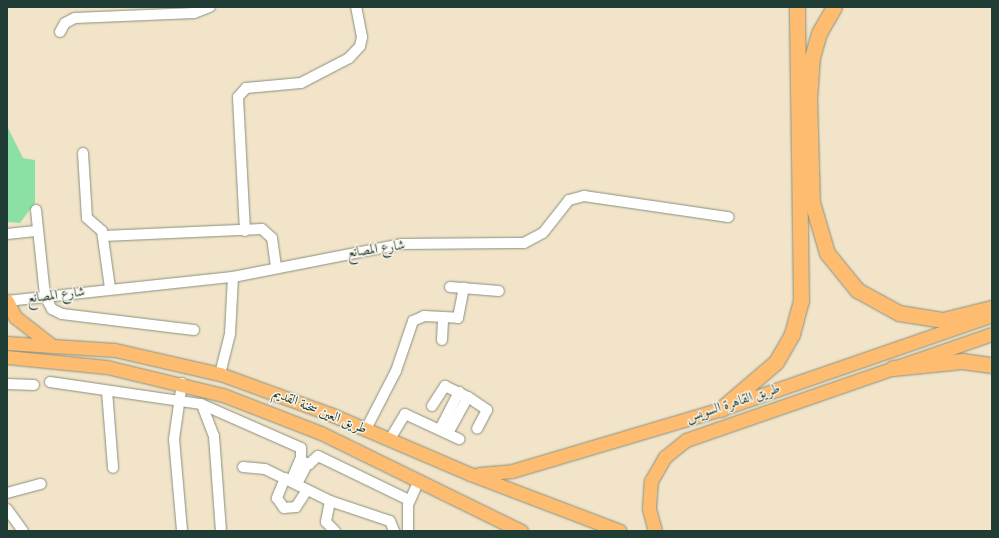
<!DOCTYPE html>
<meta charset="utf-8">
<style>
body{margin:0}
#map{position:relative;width:999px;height:538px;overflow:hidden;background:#f2e4c9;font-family:"IM FELL English",Amiri,serif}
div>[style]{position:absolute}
.green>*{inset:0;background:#8be1a4}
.roads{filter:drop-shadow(0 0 1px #88907e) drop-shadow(0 0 1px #88907e)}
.minor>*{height:10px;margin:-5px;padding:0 5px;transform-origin:5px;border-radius:5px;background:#fff}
.major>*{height:13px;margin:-6.5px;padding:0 6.5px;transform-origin:6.5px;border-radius:6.5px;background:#fdbc6f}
.highway>*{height:15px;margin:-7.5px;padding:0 7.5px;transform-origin:7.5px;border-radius:7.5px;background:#fdbc6f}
span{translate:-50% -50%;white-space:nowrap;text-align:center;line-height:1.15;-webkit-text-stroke:3px #f7f3e8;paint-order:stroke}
.street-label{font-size:14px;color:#1f3d34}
.frame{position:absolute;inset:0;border:8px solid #1f3d34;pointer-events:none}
</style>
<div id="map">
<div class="green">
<i style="clip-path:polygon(7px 126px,23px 158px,35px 160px,35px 203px,20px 223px,7px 222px)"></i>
</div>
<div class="roads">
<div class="minor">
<i style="left:60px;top:32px;width:10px;rotate:-61deg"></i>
<i style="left:65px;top:23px;width:11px;rotate:-27deg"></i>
<i style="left:75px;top:18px;width:119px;rotate:-2.4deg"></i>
<i style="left:194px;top:13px;width:17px;rotate:-21deg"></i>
<i style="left:83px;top:153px;width:65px;rotate:86.5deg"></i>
<i style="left:87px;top:218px;width:20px;rotate:41deg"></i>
<i style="left:102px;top:231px;width:58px;rotate:82deg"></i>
<i style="left:36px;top:210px;width:86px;rotate:84deg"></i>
<i style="left:45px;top:296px;width:15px;rotate:62deg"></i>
<i style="left:52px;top:309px;width:11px;rotate:27deg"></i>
<i style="left:62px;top:314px;width:133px;rotate:6.9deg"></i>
<i style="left:245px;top:231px;width:134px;rotate:-93deg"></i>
<i style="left:238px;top:97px;width:12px;rotate:-48deg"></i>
<i style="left:246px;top:88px;width:55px;rotate:-5.2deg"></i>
<i style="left:301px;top:83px;width:54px;rotate:-27.5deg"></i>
<i style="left:349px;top:58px;width:16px;rotate:-47deg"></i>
<i style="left:360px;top:46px;width:9px;rotate:-77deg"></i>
<i style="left:362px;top:37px;width:31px;rotate:-101deg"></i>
<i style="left:7px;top:234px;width:31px;rotate:-6deg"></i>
<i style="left:103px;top:236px;width:159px;rotate:-2.5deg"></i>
<i style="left:262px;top:229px;width:13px;rotate:42deg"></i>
<i style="left:272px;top:238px;width:30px;rotate:82deg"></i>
<i style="left:450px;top:287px;width:49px;rotate:4.7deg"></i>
<i style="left:7px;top:301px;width:227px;rotate:-6.1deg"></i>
<i style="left:233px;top:277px;width:171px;rotate:-11.1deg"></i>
<i style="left:401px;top:244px;width:123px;rotate:-0.5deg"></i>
<i style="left:524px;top:243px;width:21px;rotate:-28deg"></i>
<i style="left:543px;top:233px;width:42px;rotate:-51.8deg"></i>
<i style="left:569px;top:200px;width:16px;rotate:-15deg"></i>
<i style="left:584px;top:196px;width:146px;rotate:8.3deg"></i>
<i style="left:442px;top:340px;width:22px;rotate:-87deg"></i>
<i style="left:220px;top:374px;width:41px;rotate:-76deg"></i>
<i style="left:230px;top:334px;width:57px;rotate:-87deg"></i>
<i style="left:50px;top:382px;width:153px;rotate:8.3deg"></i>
<i style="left:201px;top:404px;width:109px;rotate:23.7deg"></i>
<i style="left:301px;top:448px;width:13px;rotate:90deg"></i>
<i style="left:301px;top:461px;width:9px;rotate:21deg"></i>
<i style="left:309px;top:464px;width:12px;rotate:-42deg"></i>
<i style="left:318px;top:456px;width:101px;rotate:25.8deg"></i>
<i style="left:182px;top:383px;width:57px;rotate:98.1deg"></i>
<i style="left:174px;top:439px;width:92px;rotate:85deg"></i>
<i style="left:7px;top:384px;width:27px;rotate:2deg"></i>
<i style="left:107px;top:391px;width:77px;rotate:85.5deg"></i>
<i style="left:202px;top:405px;width:33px;rotate:69deg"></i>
<i style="left:214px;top:436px;width:95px;rotate:85.8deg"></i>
<i style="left:432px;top:406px;width:24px;rotate:-57deg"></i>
<i style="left:445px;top:386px;width:25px;rotate:26deg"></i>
<i style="left:468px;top:397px;width:23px;rotate:34deg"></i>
<i style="left:487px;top:410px;width:21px;rotate:118deg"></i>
<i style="left:366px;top:429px;width:65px;rotate:-62.7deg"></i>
<i style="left:396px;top:371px;width:53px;rotate:-71.2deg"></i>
<i style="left:413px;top:321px;width:12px;rotate:-24deg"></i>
<i style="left:424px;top:316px;width:34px;rotate:3deg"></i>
<i style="left:458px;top:318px;width:31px;rotate:-79deg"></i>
<i style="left:440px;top:429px;width:42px;rotate:-62.8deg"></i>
<i style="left:448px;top:433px;width:41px;rotate:-60.9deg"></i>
<i style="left:390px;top:439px;width:29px;rotate:-59deg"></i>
<i style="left:405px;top:414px;width:60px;rotate:24.8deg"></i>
<i style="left:243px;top:467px;width:22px;rotate:5deg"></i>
<i style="left:265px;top:469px;width:72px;rotate:26.2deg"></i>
<i style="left:330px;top:501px;width:63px;rotate:18.4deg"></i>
<i style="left:390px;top:521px;width:11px;rotate:68deg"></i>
<i style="left:285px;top:478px;width:22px;rotate:112deg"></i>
<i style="left:277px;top:498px;width:12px;rotate:55deg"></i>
<i style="left:284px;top:508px;width:12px;rotate:-5deg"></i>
<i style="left:296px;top:507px;width:20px;rotate:-57deg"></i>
<i style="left:291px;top:481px;width:23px;rotate:-67deg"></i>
<i style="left:297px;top:484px;width:22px;rotate:-63deg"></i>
<i style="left:7px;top:493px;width:35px;rotate:-15deg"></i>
<i style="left:330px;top:501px;width:21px;rotate:101deg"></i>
<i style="left:326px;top:522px;width:13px;rotate:45deg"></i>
<i style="left:7px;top:509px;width:27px;rotate:54deg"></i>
<i style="left:408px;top:531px;width:26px;rotate:-90deg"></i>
<i style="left:408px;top:505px;width:27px;rotate:-66deg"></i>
</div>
<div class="major">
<i style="left:7px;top:301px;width:18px;rotate:63deg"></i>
<i style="left:15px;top:317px;width:44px;rotate:37.6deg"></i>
<i style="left:7px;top:343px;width:108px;rotate:3.7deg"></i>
<i style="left:115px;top:350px;width:108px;rotate:12.9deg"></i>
<i style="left:220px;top:374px;width:117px;rotate:20deg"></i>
<i style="left:330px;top:414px;width:152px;rotate:23.2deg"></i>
<i style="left:470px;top:474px;width:160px;rotate:20.8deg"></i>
<i style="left:7px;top:357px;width:100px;rotate:5.7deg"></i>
<i style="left:107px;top:367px;width:119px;rotate:13.6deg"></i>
<i style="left:223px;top:395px;width:105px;rotate:21.2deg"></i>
<i style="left:321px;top:433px;width:223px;rotate:26.1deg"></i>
<i style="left:479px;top:474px;width:33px;rotate:-5deg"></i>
<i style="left:512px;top:471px;width:218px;rotate:-16.5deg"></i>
<i style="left:721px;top:409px;width:287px;rotate:-19.1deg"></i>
<i style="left:655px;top:531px;width:24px;rotate:-105deg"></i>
<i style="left:649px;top:508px;width:27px;rotate:-86deg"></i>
<i style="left:651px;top:481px;width:28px;rotate:-60deg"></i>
<i style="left:665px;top:457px;width:27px;rotate:-39deg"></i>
<i style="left:686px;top:440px;width:324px;rotate:-19.1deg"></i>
</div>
<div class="highway">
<i style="left:834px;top:7px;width:30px;rotate:120deg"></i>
<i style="left:819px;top:33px;width:25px;rotate:106deg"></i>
<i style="left:812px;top:57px;width:39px;rotate:94deg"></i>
<i style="left:809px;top:96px;width:106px;rotate:88.4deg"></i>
<i style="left:812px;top:202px;width:53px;rotate:73.6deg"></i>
<i style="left:827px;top:253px;width:48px;rotate:51deg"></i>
<i style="left:857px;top:290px;width:48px;rotate:28.7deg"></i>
<i style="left:899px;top:313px;width:45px;rotate:9deg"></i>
<i style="left:943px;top:320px;width:50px;rotate:-13.8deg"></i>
<i style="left:893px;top:368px;width:69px;rotate:-5.8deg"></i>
<i style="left:962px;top:361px;width:30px;rotate:8deg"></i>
<i style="left:721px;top:409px;width:72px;rotate:-40.5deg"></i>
<i style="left:776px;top:362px;width:32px;rotate:-60deg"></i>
<i style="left:792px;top:334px;width:34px;rotate:-75deg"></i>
<i style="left:801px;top:301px;width:294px;rotate:-90.8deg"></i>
</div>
</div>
<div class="street-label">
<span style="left:376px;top:249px;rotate:-8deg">شارع المصانع</span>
<span style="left:56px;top:295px;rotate:-7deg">شارع المصانع</span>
<span style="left:733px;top:403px;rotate:-18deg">طريق القاهرة السويس</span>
<span style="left:320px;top:411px;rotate:22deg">طريق العين سخنة القديم</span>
</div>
<div class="frame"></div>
</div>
